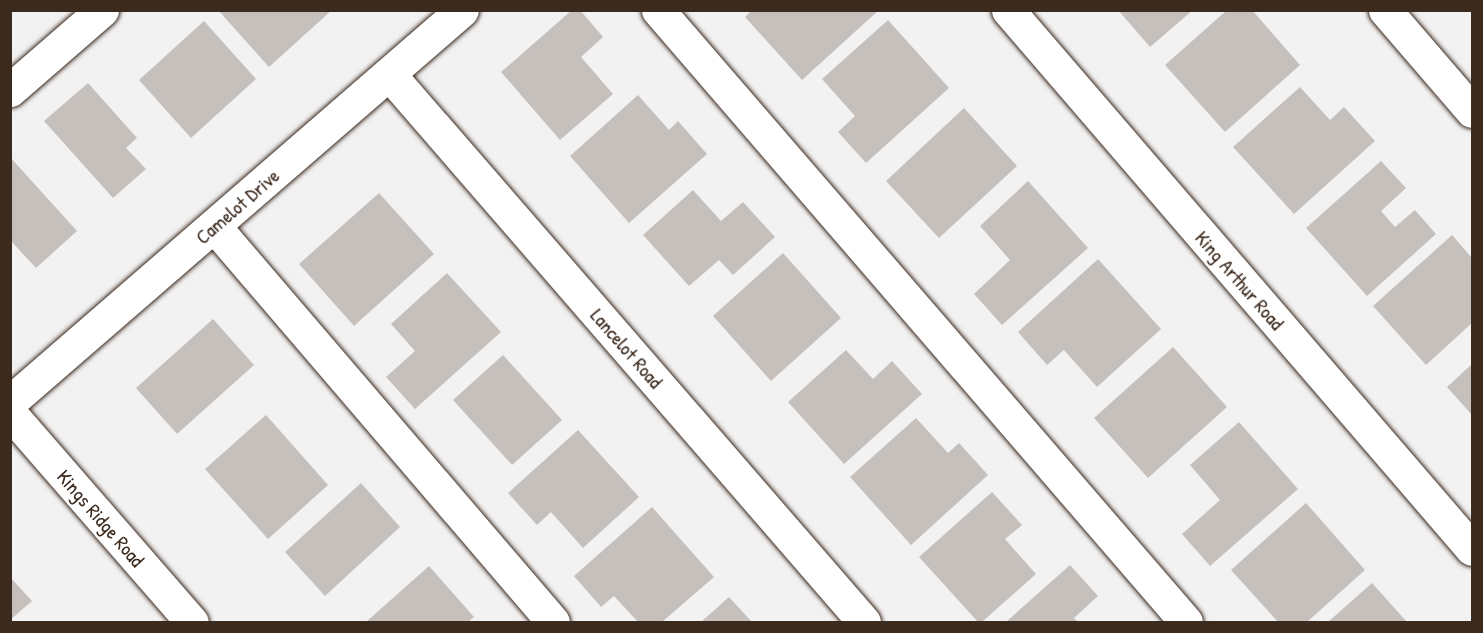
<!DOCTYPE html>
<style>
body{margin:0}
#map{position:relative;width:1483px;height:633px;overflow:hidden;background:#f3f2f2;font-family:"Patrick Hand",sans-serif}
div>[style]{position:absolute}
.building>*{inset:0;background:#c6c0bd}
.roads{filter:drop-shadow(0 0 2px #3b2a1e) drop-shadow(0 0 2px #3b2a1e)}
.minor>*{height:33px;margin:-16.5px;padding:0 16.5px;transform-origin:16.5px;border-radius:16.5px;background:#fff}
span{translate:-50% -50%;white-space:nowrap;text-align:center;line-height:1.15;-webkit-text-stroke:4.5px #fff;paint-order:stroke}
.street-label{font-size:20px;color:#3b2a1e}
.frame{position:absolute;inset:0;border:12px solid #3b2a1e;pointer-events:none}
</style>
<div id="map">
<div class="building">
<i style="clip-path:polygon(218px 10px,332px 10px,269px 67px)"></i>
<i style="clip-path:polygon(572px 10px,580px 10px,603px 37px,581px 57px,613px 94px,560px 140px,501px 72px)"></i>
<i style="clip-path:polygon(752px 10px,879px 10px,802px 80px,745px 17px)"></i>
<i style="clip-path:polygon(1118px 10px,1193px 10px,1150px 47px)"></i>
<i style="clip-path:polygon(1227px 10px,1252px 10px,1300px 65px,1225px 132px,1165px 65px)"></i>
<i style="clip-path:polygon(888px 20px,949px 88px,866px 163px,838px 132px,855px 116px,822px 79px)"></i>
<i style="clip-path:polygon(204px 21px,256px 79px,191px 138px,139px 80px)"></i>
<i style="clip-path:polygon(88px 83px,137px 138px,126px 148px,146px 169px,113px 198px,44px 121px)"></i>
<i style="clip-path:polygon(1300px 87px,1330px 120px,1344px 107px,1375px 141px,1294px 214px,1233px 147px)"></i>
<i style="clip-path:polygon(638px 95px,669px 130px,678px 121px,707px 154px,629px 223px,570px 156px)"></i>
<i style="clip-path:polygon(964px 108px,1017px 166px,939px 238px,886px 181px)"></i>
<i style="clip-path:polygon(10px 157px,77px 231px,36px 268px,10px 240px)"></i>
<i style="clip-path:polygon(1381px 161px,1406px 188px,1381px 211px,1395px 227px,1415px 210px,1436px 234px,1367px 296px,1306px 228px)"></i>
<i style="clip-path:polygon(1028px 181px,1088px 248px,1002px 325px,974px 294px,1010px 260px,980px 226px)"></i>
<i style="clip-path:polygon(693px 190px,721px 221px,743px 202px,775px 237px,733px 275px,719px 260px,689px 286px,643px 235px)"></i>
<i style="clip-path:polygon(379px 193px,434px 254px,354px 326px,299px 264px)"></i>
<i style="clip-path:polygon(1452px 235px,1472px 258px,1472px 323px,1426px 365px,1373px 306px)"></i>
<i style="clip-path:polygon(783px 253px,841px 318px,771px 381px,713px 316px)"></i>
<i style="clip-path:polygon(1098px 259px,1161px 329px,1097px 387px,1064px 350px,1047px 365px,1018px 332px)"></i>
<i style="clip-path:polygon(447px 273px,501px 332px,415px 409px,386px 377px,415px 351px,391px 324px)"></i>
<i style="clip-path:polygon(213px 319px,254px 365px,177px 434px,136px 388px)"></i>
<i style="clip-path:polygon(1173px 347px,1227px 407px,1148px 478px,1094px 418px)"></i>
<i style="clip-path:polygon(846px 350px,873px 379px,892px 361px,922px 394px,844px 464px,788px 402px)"></i>
<i style="clip-path:polygon(503px 355px,562px 420px,512px 465px,453px 400px)"></i>
<i style="clip-path:polygon(1472px 364px,1472px 415px,1447px 387px)"></i>
<i style="clip-path:polygon(266px 415px,328px 485px,268px 539px,205px 469px)"></i>
<i style="clip-path:polygon(916px 418px,948px 453px,959px 443px,988px 475px,911px 545px,850px 477px)"></i>
<i style="clip-path:polygon(1239px 422px,1298px 489px,1210px 566px,1182px 534px,1220px 500px,1190px 465px)"></i>
<i style="clip-path:polygon(578px 430px,639px 497px,583px 548px,551px 512px,537px 525px,508px 493px)"></i>
<i style="clip-path:polygon(361px 483px,400px 527px,325px 596px,285px 552px)"></i>
<i style="clip-path:polygon(992px 492px,1022px 525px,1005px 539px,1036px 574px,982px 622px,978px 622px,919px 557px)"></i>
<i style="clip-path:polygon(1306px 503px,1365px 570px,1307px 622px,1278px 622px,1231px 570px)"></i>
<i style="clip-path:polygon(652px 507px,714px 577px,662px 622px,638px 622px,614px 596px,601px 607px,574px 576px)"></i>
<i style="clip-path:polygon(1070px 565px,1098px 596px,1074px 618px,1078px 622px,1006px 622px)"></i>
<i style="clip-path:polygon(429px 566px,474px 617px,468px 622px,366px 622px)"></i>
<i style="clip-path:polygon(10px 577px,32px 601px,10px 620px)"></i>
<i style="clip-path:polygon(1372px 583px,1407px 622px,1328px 622px)"></i>
<i style="clip-path:polygon(729px 597px,752px 622px,701px 622px)"></i>
</div>
<div class="roads">
<div class="minor">
<i style="left:658px;top:10px;width:808px;rotate:49.21deg"></i>
<i style="left:1008px;top:10px;width:711px;rotate:49.28deg"></i>
<i style="left:1385px;top:10px;width:133px;rotate:49.3deg"></i>
<i style="left:389px;top:74px;width:725px;rotate:49.08deg"></i>
<i style="left:10px;top:90px;width:122px;rotate:-41deg"></i>
<i style="left:214px;top:226px;width:521px;rotate:49.43deg"></i>
<i style="left:10px;top:402px;width:598px;rotate:-40.93deg"></i>
<i style="left:10px;top:413px;width:277px;rotate:49deg"></i>
</div>
</div>
<div class="street-label">
<span style="left:237px;top:206px;rotate:-41deg">Camelot Drive</span>
<span style="left:1240px;top:280px;rotate:49deg">King Arthur Road</span>
<span style="left:627px;top:348px;rotate:49deg">Lancelot Road</span>
<span style="left:101px;top:518px;rotate:49deg">Kings Ridge Road</span>
</div>
<div class="frame"></div>
</div>
